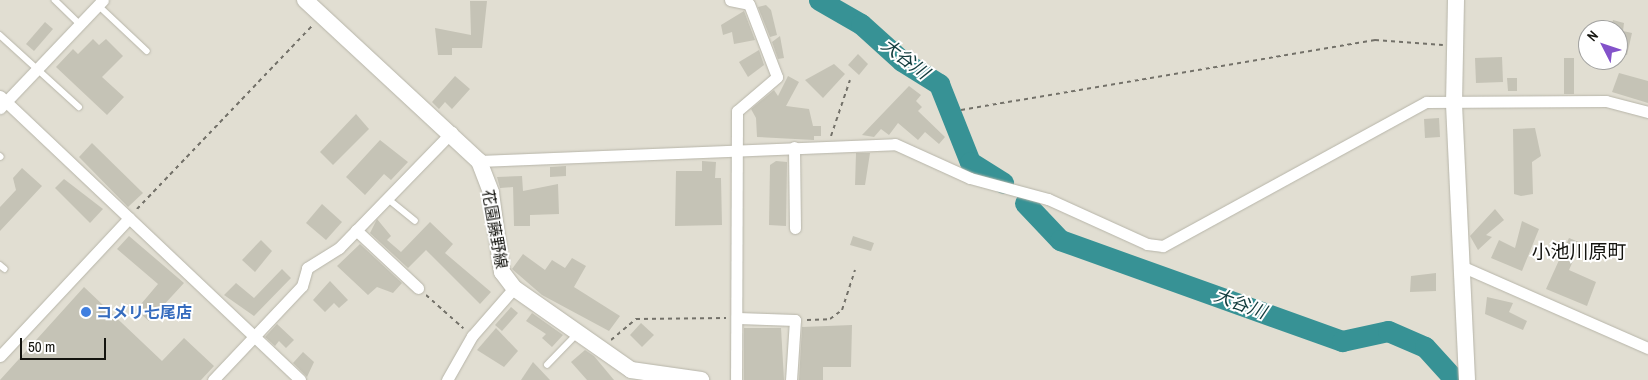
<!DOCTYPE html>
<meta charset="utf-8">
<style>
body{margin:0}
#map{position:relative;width:1648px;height:380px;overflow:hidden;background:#e1ded2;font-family:"Archivo Narrow","Noto Sans JP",sans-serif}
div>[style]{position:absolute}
.river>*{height:21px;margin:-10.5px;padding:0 10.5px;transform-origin:10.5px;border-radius:10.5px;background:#379295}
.building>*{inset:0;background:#c5c3b6}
.path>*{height:2px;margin-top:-1px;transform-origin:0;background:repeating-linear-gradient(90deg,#737169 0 4px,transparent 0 8px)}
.roads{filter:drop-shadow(0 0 1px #b7b5a9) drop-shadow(0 0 1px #b7b5a9)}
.lane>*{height:5.5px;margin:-2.75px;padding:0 2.75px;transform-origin:2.75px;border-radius:2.75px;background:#fff}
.street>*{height:11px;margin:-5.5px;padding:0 5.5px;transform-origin:5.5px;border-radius:5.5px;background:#fff}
.secondary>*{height:16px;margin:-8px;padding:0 8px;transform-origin:8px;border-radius:8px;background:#fff}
.dots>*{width:14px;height:14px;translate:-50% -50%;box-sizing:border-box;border:2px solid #fff;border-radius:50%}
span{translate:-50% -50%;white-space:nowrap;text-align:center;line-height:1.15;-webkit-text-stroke:4px #fff;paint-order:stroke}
.street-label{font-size:16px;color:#14140f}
.shop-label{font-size:16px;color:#366cbe;font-weight:700}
.left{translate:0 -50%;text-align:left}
.water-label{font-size:18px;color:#123c3d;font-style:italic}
.quarter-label{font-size:19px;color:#14140f}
.north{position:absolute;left:1578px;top:20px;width:50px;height:50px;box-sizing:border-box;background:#fff;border:1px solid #a1a19f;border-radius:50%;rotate:311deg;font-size:14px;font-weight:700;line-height:20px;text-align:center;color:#14140f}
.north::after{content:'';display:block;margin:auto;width:18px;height:22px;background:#8352ca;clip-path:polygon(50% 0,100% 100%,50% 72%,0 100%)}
.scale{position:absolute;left:20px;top:338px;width:86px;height:22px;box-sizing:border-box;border:2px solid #14140f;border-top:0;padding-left:6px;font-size:15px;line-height:18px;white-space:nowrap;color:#14140f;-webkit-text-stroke:4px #fff;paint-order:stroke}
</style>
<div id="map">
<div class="river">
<i style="left:819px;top:0;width:48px;rotate:29.7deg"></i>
<i style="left:861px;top:24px;width:55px;rotate:42.1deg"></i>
<i style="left:902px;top:61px;width:44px;rotate:31.9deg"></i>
<i style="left:939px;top:84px;width:84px;rotate:68.3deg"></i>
<i style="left:970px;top:162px;width:39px;rotate:32deg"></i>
<i style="left:1025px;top:203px;width:51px;rotate:46.6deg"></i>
<i style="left:1060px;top:240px;width:300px;rotate:19.7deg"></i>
<i style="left:1342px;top:341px;width:47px;rotate:-12.3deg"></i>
<i style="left:1388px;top:331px;width:40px;rotate:23.4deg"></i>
<i style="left:1425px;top:347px;width:45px;rotate:47.7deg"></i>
</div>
<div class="building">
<i style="clip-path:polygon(470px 1px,487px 1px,482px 48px,452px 48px,452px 55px,438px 55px,435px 28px,471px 35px)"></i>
<i style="clip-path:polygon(766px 5px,771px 10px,777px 35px,770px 37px,758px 7px)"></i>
<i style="clip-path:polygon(744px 11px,755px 40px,734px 44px,732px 32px,723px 35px,721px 25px)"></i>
<i style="clip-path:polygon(1613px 20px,1624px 23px,1623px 31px,1632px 33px,1627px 55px,1618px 53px,1618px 30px,1610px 30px)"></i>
<i style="clip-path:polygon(45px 22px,53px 29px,34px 51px,26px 44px)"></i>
<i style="clip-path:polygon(780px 36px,784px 58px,778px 59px,772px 42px)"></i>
<i style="clip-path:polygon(93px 39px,99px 45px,106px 39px,123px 56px,102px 77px,124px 97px,107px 115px,56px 67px,73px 49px,78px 54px)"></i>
<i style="clip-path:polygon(759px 50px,764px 65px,748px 77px,739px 62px)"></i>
<i style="clip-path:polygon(858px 54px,868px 64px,859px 75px,848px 65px)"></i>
<i style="clip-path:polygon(1502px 57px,1503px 82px,1476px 83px,1475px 58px)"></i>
<i style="clip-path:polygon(1564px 58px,1574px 58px,1574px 94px,1564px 94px)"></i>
<i style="clip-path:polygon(834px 64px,845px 74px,823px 98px,805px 80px)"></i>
<i style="clip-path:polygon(1619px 73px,1648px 81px,1648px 103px,1612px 92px)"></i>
<i style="clip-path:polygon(455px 76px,470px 89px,452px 109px,445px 102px,439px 109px,432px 102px)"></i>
<i style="clip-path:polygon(788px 76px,799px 82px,786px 106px,809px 109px,813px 126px,821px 126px,821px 136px,814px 136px,814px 140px,757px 137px,756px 118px,751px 109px,774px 90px,778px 96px)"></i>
<i style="clip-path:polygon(1507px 78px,1517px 78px,1517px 91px,1508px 91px)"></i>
<i style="clip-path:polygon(909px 86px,921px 95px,916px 101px,922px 107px,918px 111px,945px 137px,939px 144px,925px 132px,918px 140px,898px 123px,889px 135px,881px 129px,874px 137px,862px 135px)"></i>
<i style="clip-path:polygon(356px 114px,369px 129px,333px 165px,320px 152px)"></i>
<i style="clip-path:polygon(1439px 118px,1440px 137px,1425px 138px,1424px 119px)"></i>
<i style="clip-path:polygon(1535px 128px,1541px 156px,1532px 162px,1533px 194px,1521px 196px,1514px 194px,1513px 129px)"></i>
<i style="clip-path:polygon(380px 140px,408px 162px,391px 180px,384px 174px,365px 195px,346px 177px)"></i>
<i style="clip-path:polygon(92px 143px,143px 193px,128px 207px,79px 157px)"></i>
<i style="clip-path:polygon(856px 153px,870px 153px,865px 185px,855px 185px)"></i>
<i style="clip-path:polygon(702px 161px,716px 162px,715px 178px,721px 178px,722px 225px,675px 226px,676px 171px,702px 171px)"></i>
<i style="clip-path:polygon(776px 161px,787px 162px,786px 226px,769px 225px,770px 165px)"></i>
<i style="clip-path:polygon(566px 166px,566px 176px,550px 177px,550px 167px)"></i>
<i style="clip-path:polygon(22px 168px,42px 186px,0 231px,0 207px,16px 190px,13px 178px)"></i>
<i style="clip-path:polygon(522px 176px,523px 191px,558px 184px,559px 214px,530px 215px,530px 226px,514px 226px,513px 187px,500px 188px,497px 177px)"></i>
<i style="clip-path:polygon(64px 179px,103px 209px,90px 223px,55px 188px)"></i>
<i style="clip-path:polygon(322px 204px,342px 222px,326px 240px,306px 223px)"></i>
<i style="clip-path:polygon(1495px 209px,1504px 220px,1486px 235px,1492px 237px,1478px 250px,1470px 236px)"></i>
<i style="clip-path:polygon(377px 219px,391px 236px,387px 240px,401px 252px,430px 222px,453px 244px,445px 253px,491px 292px,480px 304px,426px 250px,408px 268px,370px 233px)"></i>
<i style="clip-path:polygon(1522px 221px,1539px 229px,1522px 271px,1491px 258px,1499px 240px,1515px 248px)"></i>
<i style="clip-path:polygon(129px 236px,184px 283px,149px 321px,136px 310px,158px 284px,117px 249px)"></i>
<i style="clip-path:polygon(853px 236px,874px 243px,871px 251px,850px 245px)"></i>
<i style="clip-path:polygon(1569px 238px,1581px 243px,1569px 270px,1596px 282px,1587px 306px,1546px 289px)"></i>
<i style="clip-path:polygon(261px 240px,272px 251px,255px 272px,242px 260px)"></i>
<i style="clip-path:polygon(360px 244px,402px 283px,393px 293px,377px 287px,368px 295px,337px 266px)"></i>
<i style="clip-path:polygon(523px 254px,545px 270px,552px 260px,565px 268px,572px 258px,586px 266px,574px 287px,620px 316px,609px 331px,542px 295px,512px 269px)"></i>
<i style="clip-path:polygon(282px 269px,291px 278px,254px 316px,224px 295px,236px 283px,254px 298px)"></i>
<i style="clip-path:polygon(1436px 273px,1436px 291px,1410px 292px,1411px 276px)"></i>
<i style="clip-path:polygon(330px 281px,348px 300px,339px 308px,334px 303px,325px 312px,313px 300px)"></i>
<i style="clip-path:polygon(84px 287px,162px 361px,184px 338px,214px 366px,201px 380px,0 380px)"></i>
<i style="clip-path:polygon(1487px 297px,1513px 303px,1509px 312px,1527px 321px,1523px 330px,1485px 314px)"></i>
<i style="clip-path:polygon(511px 307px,518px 313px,502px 331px,495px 325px)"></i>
<i style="clip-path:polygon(532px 313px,563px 335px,552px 347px,542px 338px,546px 334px,526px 321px)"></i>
<i style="clip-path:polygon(641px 323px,654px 335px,642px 347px,630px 335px)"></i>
<i style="clip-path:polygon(277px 324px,294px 340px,286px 348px,279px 341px,275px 346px,265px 337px)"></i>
<i style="clip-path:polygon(852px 325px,851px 367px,823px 367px,823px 380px,799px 380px,802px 327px)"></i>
<i style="clip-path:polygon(496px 328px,518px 351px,504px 367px,477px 350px)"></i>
<i style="clip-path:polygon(744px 328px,781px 328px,784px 380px,744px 380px)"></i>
<i style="clip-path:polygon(585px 350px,594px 356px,614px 380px,587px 380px,571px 362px)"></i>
<i style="clip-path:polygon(303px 352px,314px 362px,307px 377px,293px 363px)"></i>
<i style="clip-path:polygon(533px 362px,550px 380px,521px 380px)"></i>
</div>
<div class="path">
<i style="left:961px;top:110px;width:420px;rotate:-9.6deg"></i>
<i style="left:1375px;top:40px;width:68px;rotate:4.2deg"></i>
<i style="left:831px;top:136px;width:59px;rotate:-71.3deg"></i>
<i style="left:137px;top:209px;width:253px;rotate:-46.3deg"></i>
<i style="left:426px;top:295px;width:50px;rotate:41.7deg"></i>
<i style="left:807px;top:320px;width:23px;rotate:-2deg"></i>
<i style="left:830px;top:319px;width:15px;rotate:-37deg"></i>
<i style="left:842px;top:310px;width:42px;rotate:-72deg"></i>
<i style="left:611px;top:340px;width:33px;rotate:-40deg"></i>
<i style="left:636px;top:319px;width:90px;rotate:-0.6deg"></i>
</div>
<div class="roads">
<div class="lane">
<i style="left:55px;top:0;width:35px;rotate:44deg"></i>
<i style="left:98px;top:5px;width:67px;rotate:43.2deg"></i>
<i style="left:0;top:35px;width:107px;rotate:42.3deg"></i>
<i style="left:0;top:156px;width:1px;rotate:45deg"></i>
<i style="left:387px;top:198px;width:36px;rotate:39deg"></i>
<i style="left:0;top:265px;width:6px;rotate:39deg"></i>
<i style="left:547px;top:365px;width:43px;rotate:-45.9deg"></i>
</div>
<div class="street">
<i style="left:730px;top:0;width:19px;rotate:12deg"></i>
<i style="left:749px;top:4px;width:78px;rotate:69deg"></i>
<i style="left:777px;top:77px;width:52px;rotate:139.6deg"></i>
<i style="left:737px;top:111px;width:269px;rotate:90.2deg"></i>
<i style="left:0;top:96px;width:413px;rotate:43.4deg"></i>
<i style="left:0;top:108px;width:149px;rotate:-46.4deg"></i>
<i style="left:794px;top:147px;width:81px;rotate:89.3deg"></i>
<i style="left:479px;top:161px;width:416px;rotate:-2.3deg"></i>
<i style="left:895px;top:144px;width:82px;rotate:24.4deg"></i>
<i style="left:970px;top:178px;width:81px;rotate:15.1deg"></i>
<i style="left:1048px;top:199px;width:109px;rotate:24.4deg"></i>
<i style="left:1147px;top:244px;width:16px;rotate:7deg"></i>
<i style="left:1163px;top:246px;width:300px;rotate:-28.7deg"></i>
<i style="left:1426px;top:102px;width:180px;rotate:-0.3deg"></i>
<i style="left:1606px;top:101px;width:43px;rotate:14.7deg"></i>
<i style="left:356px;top:230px;width:85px;rotate:43.1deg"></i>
<i style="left:1461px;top:266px;width:204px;rotate:23.7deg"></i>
<i style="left:738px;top:318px;width:57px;rotate:2deg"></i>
<i style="left:795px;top:320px;width:60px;rotate:93.8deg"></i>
<i style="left:0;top:356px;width:189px;rotate:-46.9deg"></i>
<i style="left:213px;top:380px;width:129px;rotate:-46.6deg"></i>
<i style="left:302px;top:286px;width:19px;rotate:-74deg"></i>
<i style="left:307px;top:268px;width:38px;rotate:-32deg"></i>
<i style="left:339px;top:248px;width:162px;rotate:-45.8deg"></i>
<i style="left:447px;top:380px;width:51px;rotate:-60.4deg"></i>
<i style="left:472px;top:336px;width:64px;rotate:-48.8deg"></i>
</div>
<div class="secondary">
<i style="left:305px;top:0;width:237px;rotate:42.8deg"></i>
<i style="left:479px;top:161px;width:34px;rotate:69deg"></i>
<i style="left:491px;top:193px;width:80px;rotate:82.1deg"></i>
<i style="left:502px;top:272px;width:20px;rotate:53deg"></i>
<i style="left:514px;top:288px;width:143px;rotate:35deg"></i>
<i style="left:631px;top:370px;width:71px;rotate:8.1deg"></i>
<i style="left:1456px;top:0;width:104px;rotate:91.1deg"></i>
<i style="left:1454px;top:104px;width:276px;rotate:87.3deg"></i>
</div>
</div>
<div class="dots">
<i style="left:86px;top:312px;background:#3f7fe0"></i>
</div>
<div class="street-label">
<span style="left:495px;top:229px;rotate:80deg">花園藤野線</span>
</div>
<div class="shop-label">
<span class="left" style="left:96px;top:312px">コメリ七尾店</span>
</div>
<div class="water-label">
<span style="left:905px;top:59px;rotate:37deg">大谷川</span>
<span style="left:1240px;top:304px;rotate:20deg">大谷川</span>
</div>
<div class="quarter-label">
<span style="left:1579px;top:252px">小池川原町</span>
</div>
<div class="north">N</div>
<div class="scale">50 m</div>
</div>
